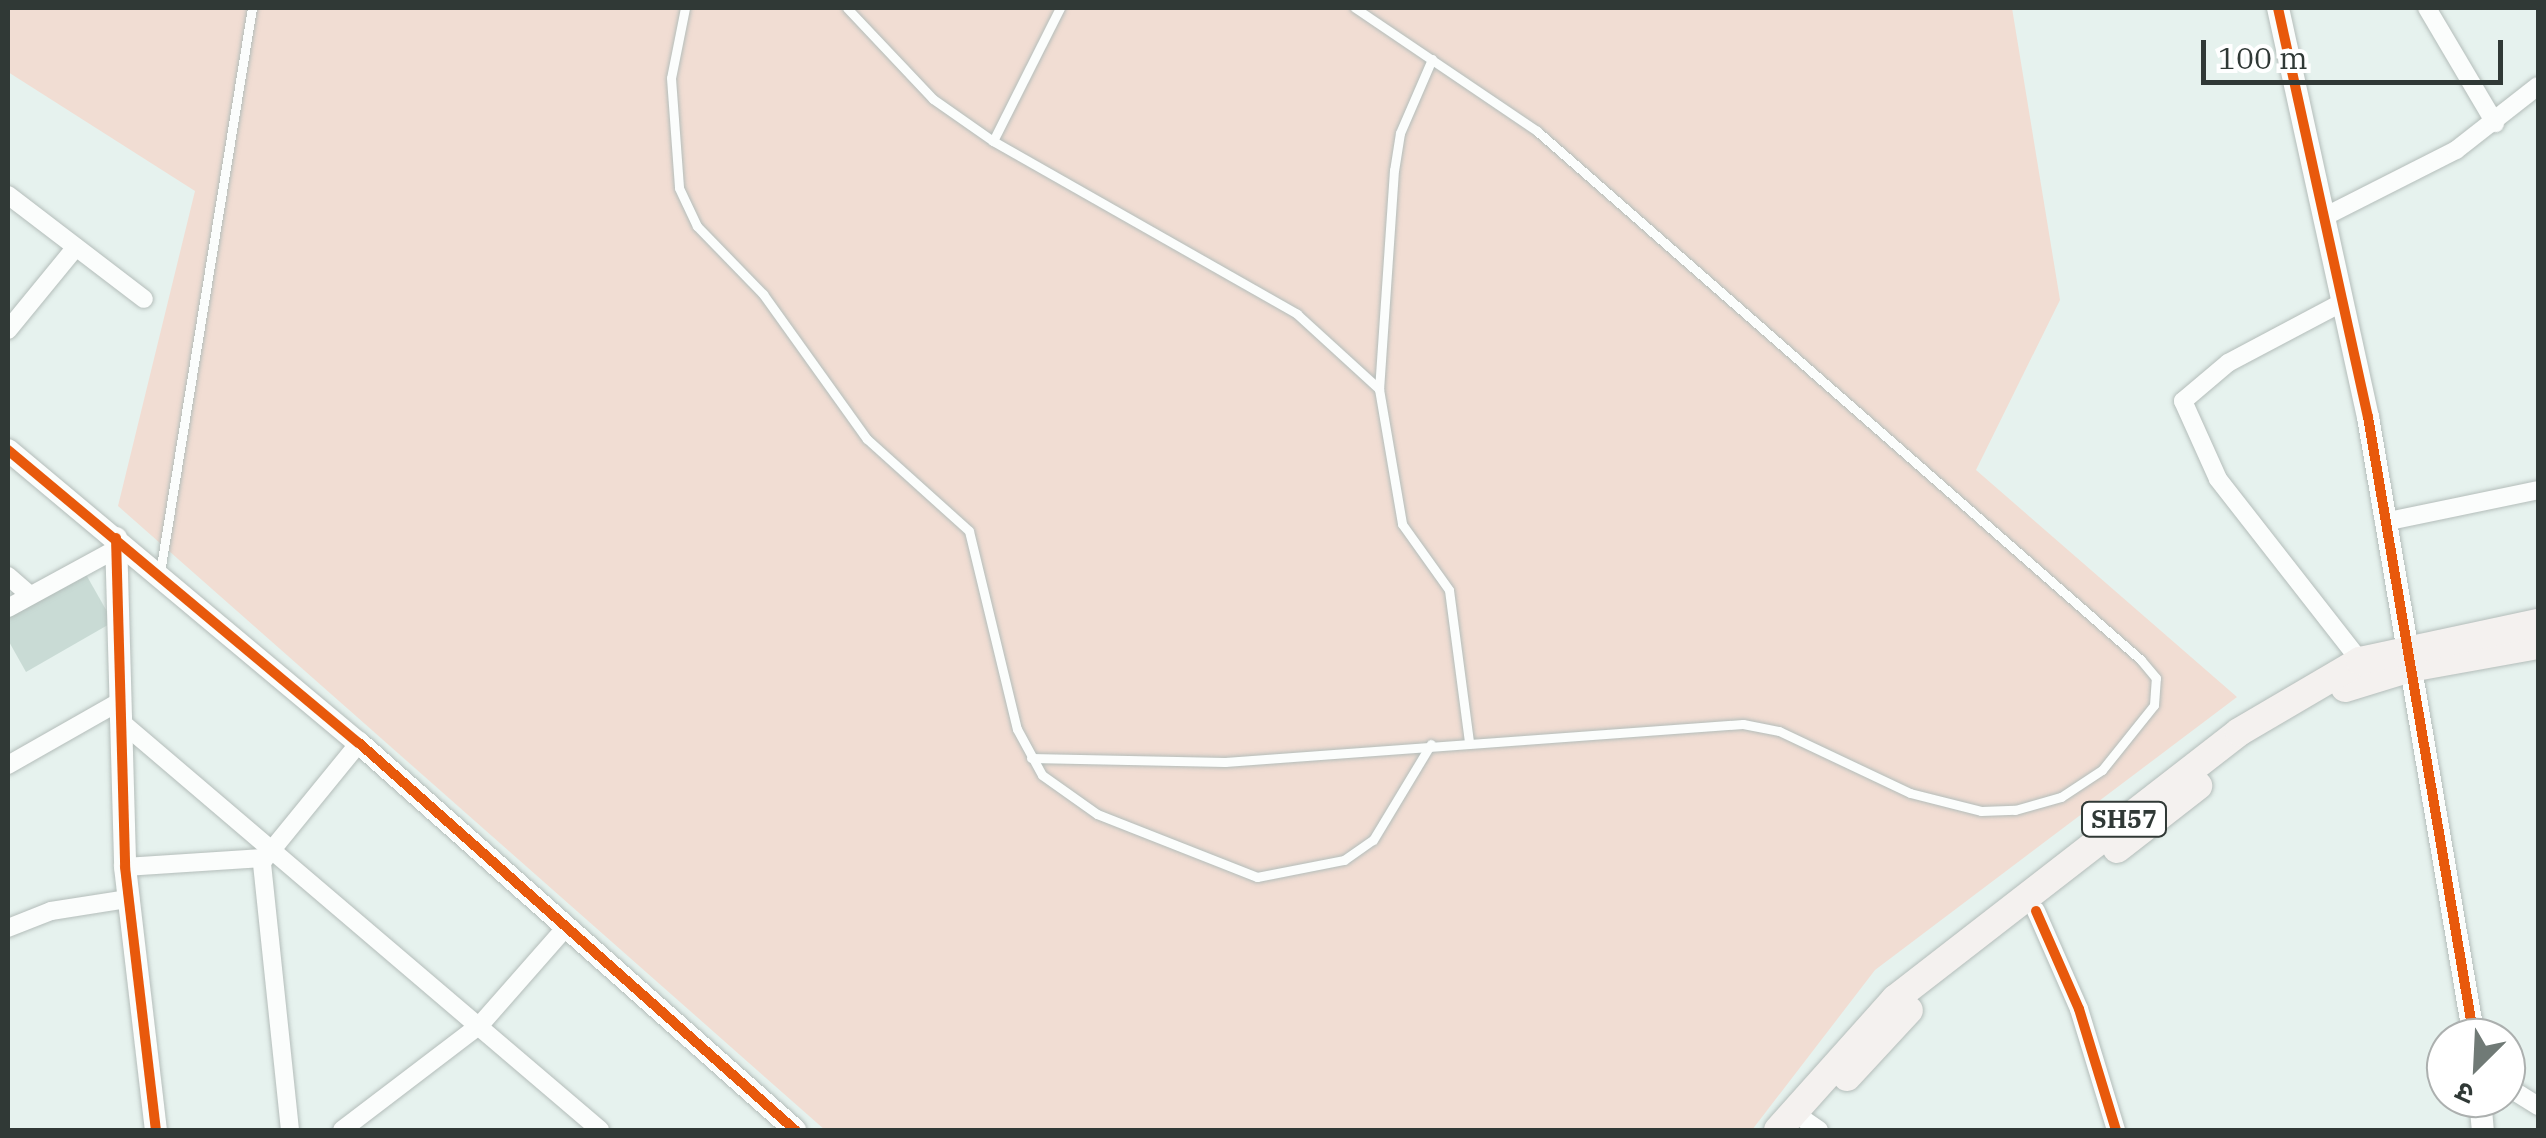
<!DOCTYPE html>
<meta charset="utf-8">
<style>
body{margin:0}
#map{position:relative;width:2546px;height:1138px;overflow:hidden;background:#e6f2ee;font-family:"IBM Plex Serif","Noto Sans Devanagari",serif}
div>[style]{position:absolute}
.green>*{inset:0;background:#f1ddd3}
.building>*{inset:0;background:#c9dbd5}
.roads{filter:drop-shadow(0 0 2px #b4bdba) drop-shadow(0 0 2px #b4bdba)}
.service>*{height:9px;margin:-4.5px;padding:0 4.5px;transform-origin:4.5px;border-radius:4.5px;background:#fbfdfc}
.minor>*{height:18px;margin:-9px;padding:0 9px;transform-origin:9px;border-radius:9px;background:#fbfdfc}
.tertiary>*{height:22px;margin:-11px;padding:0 11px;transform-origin:11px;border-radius:11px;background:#fbfdfc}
.primary>*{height:28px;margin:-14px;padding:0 14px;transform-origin:14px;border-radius:14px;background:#f4f1ef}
.cycleway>*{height:10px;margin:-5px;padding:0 5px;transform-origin:5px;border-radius:5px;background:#e8590c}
span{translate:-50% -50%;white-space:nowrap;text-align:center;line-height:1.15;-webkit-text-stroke:9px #fff;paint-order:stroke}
.shield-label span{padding:2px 8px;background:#fff;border:2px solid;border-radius:8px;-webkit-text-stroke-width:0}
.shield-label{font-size:25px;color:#303936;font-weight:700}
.frame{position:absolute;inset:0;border:10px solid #303936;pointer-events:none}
.north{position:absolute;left:2426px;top:1018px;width:100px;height:100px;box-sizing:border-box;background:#fff;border:2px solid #acb0af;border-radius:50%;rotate:204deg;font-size:28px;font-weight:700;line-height:40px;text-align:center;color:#303936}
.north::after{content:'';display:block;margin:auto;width:35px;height:45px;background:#707a76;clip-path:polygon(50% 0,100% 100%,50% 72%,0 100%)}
.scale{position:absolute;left:2201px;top:40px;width:302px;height:45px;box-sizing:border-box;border:5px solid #303936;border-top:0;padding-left:12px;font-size:30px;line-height:35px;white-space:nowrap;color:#303936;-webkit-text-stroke:8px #fff;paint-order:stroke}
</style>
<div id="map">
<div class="green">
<i style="clip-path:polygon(8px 8px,2012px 8px,2060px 300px,1976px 470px,2237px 697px,1875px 970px,1752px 1130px,825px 1130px,118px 506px,195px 191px,8px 72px)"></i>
</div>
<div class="building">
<i style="clip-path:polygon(84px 571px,113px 622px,26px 672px,8px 640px,8px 615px)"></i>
</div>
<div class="roads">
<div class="service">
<i style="left:685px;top:8px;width:71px;rotate:101.3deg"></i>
<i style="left:671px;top:78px;width:110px;rotate:85.8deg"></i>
<i style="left:679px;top:188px;width:42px;rotate:64.7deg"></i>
<i style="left:697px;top:226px;width:95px;rotate:45.9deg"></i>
<i style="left:763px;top:294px;width:178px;rotate:54.4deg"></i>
<i style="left:867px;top:439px;width:137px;rotate:42deg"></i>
<i style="left:969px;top:531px;width:204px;rotate:76.4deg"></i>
<i style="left:1017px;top:729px;width:52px;rotate:61.5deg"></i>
<i style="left:1042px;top:775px;width:67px;rotate:35.3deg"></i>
<i style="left:1097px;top:814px;width:172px;rotate:21.5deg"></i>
<i style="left:1257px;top:877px;width:89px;rotate:-11.1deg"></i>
<i style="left:1344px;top:860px;width:35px;rotate:-35deg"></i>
<i style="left:1373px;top:840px;width:112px;rotate:-58.9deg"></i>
<i style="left:847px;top:8px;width:125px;rotate:46.6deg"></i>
<i style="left:933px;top:99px;width:73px;rotate:35deg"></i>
<i style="left:993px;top:141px;width:350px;rotate:29.6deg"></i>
<i style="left:1297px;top:314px;width:111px;rotate:42.4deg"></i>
<i style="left:1432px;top:59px;width:81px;rotate:113.4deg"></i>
<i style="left:1400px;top:133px;width:37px;rotate:99deg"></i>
<i style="left:1394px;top:170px;width:220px;rotate:93.9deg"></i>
<i style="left:1379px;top:389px;width:137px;rotate:80.3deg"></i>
<i style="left:1402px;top:524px;width:81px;rotate:54.5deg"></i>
<i style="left:1449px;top:590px;width:153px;rotate:82.5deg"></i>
<i style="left:993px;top:141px;width:149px;rotate:-63.3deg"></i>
<i style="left:160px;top:572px;width:571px;rotate:-80.74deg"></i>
<i style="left:1031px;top:758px;width:194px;rotate:1.2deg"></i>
<i style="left:1225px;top:762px;width:519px;rotate:-4.2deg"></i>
<i style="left:1743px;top:724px;width:37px;rotate:11deg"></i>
<i style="left:1779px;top:731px;width:145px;rotate:25.3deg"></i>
<i style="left:1910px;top:793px;width:73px;rotate:14.2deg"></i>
<i style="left:1981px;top:811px;width:34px;rotate:-2deg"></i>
<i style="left:2015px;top:810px;width:48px;rotate:-15.8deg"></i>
<i style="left:2061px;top:797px;width:49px;rotate:-33.4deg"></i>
<i style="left:2102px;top:770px;width:83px;rotate:-51.3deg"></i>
<i style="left:2154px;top:705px;width:27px;rotate:-86deg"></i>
<i style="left:2156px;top:678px;width:23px;rotate:-130deg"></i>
<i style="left:2141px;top:660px;width:803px;rotate:-138.79deg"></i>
<i style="left:1537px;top:131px;width:220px;rotate:-145.9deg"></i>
</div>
<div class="minor">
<i style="left:2427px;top:8px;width:134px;rotate:59.4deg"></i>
<i style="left:8px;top:195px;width:171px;rotate:37.4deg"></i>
<i style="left:2324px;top:217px;width:148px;rotate:-26.9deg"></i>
<i style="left:2456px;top:150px;width:104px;rotate:-38deg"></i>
<i style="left:2343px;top:302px;width:130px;rotate:152.1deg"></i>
<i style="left:2228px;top:363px;width:59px;rotate:139.8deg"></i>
<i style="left:2183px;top:401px;width:85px;rotate:65.8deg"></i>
<i style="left:2218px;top:479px;width:231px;rotate:52deg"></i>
<i style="left:8px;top:330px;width:107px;rotate:-50.7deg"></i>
<i style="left:2384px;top:522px;width:157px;rotate:-11.7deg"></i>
<i style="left:8px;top:576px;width:29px;rotate:41deg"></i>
<i style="left:8px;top:608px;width:123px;rotate:-28.6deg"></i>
<i style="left:119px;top:720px;width:632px;rotate:40.44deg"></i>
<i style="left:8px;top:765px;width:128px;rotate:-29.6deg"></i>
<i style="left:125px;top:867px;width:138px;rotate:-3.7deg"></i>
<i style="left:2036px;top:911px;width:107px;rotate:66.3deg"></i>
<i style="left:2079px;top:1009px;width:127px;rotate:73deg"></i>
<i style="left:8px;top:928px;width:46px;rotate:-21.6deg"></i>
<i style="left:51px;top:911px;width:78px;rotate:-8.9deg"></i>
<i style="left:2506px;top:1086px;width:38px;rotate:32deg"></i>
<i style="left:1806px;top:1121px;width:16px;rotate:35deg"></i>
<i style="left:290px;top:1130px;width:269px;rotate:-96deg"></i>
<i style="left:262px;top:862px;width:154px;rotate:-50.8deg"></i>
<i style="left:342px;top:1130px;width:173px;rotate:-37.3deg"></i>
<i style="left:480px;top:1025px;width:130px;rotate:-48.7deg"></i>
</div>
<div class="tertiary">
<i style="left:2278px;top:8px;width:419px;rotate:77.6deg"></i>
<i style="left:2368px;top:417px;width:630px;rotate:80.31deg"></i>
<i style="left:8px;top:450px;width:457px;rotate:39.9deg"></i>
<i style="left:359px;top:743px;width:583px;rotate:41.59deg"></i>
<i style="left:116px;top:538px;width:329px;rotate:88.4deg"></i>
<i style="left:125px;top:867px;width:265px;rotate:83.3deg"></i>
<i style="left:2480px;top:1098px;width:32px;rotate:85deg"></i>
</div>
<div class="primary">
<i style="left:2345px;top:688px;width:68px;rotate:-17.1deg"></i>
<i style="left:2410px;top:668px;width:130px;rotate:-10.2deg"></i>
<i style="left:2117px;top:849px;width:103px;rotate:-37.9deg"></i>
<i style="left:1847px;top:1077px;width:91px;rotate:-47.2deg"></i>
<i style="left:1778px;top:1130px;width:176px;rotate:-48.2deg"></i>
<i style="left:1895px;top:999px;width:435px;rotate:-37.8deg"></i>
<i style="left:2239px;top:732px;width:140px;rotate:-30.4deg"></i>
<i style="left:2360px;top:661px;width:182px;rotate:-12.1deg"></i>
</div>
</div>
<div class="cycleway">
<i style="left:2278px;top:8px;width:419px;rotate:77.6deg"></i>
<i style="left:2368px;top:417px;width:630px;rotate:80.31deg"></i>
<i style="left:8px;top:450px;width:457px;rotate:39.9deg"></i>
<i style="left:359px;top:743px;width:583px;rotate:41.59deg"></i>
<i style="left:116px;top:538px;width:329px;rotate:88.4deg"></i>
<i style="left:125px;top:867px;width:265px;rotate:83.3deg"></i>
<i style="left:2036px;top:911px;width:107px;rotate:66.3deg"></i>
<i style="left:2079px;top:1009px;width:127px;rotate:73deg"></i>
</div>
<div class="shield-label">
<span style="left:2124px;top:819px">SH57</span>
</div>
<div class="frame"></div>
<div class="north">उ</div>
<div class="scale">100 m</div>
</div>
